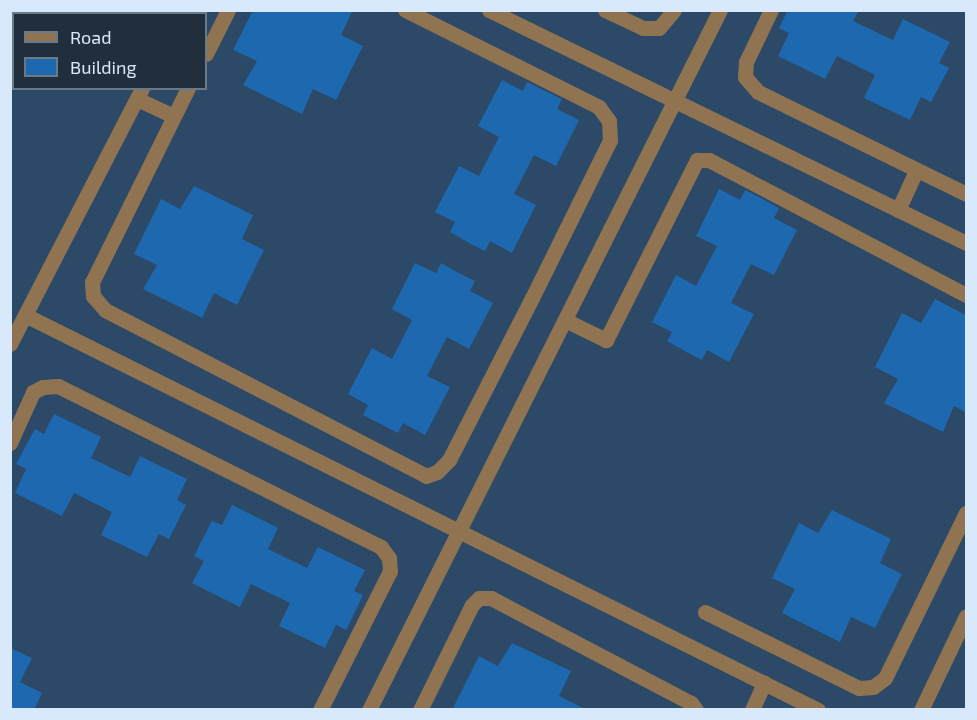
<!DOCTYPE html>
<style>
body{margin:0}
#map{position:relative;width:977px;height:720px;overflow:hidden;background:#2c4967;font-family:"Exo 2",sans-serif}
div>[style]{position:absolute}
.building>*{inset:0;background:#1d68af}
.minor>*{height:15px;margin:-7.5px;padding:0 7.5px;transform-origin:7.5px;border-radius:7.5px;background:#907452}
span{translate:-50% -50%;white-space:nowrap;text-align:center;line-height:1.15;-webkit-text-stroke:5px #212e3c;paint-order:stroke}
.frame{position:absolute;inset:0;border:12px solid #d8e9fb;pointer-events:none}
.legend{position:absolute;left:12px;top:12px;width:195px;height:78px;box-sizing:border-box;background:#212e3c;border:2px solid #6a7988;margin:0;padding:8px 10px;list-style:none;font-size:18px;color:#d8e9fb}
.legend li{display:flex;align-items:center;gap:12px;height:30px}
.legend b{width:30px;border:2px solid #6a7988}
</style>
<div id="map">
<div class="building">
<i style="clip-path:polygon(253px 10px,353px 10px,341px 35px,363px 46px,336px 100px,313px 89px,302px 114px,243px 85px,257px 61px,233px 50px)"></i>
<i style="clip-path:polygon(788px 10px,859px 10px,853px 21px,893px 40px,903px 19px,950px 42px,939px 63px,949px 68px,931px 102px,921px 97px,910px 120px,864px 98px,875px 75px,837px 56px,825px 79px,778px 56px,789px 33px,779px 28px)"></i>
<i style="clip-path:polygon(502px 80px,523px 91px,527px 82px,562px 99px,557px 109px,579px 120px,556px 166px,534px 155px,514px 194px,536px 205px,512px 253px,490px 241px,485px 251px,471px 244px,450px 232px,455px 222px,435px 212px,459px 166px,479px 176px,499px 137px,478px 126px)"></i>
<i style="clip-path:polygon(194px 186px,253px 215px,242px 239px,264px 250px,237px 305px,214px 293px,202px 318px,143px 289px,157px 265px,134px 254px,161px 199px,180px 209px)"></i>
<i style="clip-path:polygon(719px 189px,740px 200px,745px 190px,759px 197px,779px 208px,774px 218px,797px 230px,774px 275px,751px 264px,731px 303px,754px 314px,729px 362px,707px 350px,702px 360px,688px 353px,667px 341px,672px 332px,652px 322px,676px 275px,696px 286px,717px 246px,696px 236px)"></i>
<i style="clip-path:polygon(415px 263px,436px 273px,441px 263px,455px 271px,475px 281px,470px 291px,493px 303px,469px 349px,447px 337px,427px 376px,450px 387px,425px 435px,403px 423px,398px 433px,363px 415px,368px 405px,348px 394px,372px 348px,392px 359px,412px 320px,392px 309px)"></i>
<i style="clip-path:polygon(935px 299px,966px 315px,966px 413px,954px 406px,943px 432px,884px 403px,898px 379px,875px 367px,902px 313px,921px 323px)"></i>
<i style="clip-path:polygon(54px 414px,101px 437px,91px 458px,130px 477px,140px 456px,187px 479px,177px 500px,186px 505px,169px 539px,159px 534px,147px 557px,101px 535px,112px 512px,74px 493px,62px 516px,15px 493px,26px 469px,16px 464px,23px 451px,35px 429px,44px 434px)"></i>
<i style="clip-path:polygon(232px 505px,278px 528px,268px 549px,307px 568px,318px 547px,365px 570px,354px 591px,363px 595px,356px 610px,346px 630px,336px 625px,325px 648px,279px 626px,290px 603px,251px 584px,240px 607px,192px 583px,204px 561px,194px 556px,201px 542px,212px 521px,222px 525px)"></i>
<i style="clip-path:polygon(832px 510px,891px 539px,880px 563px,902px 574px,875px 628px,851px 617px,840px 642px,782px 613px,795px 589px,772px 578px,799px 523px,818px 533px)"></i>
<i style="clip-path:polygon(512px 643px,571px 671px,559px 696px,587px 710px,452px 710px,479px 656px,498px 666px)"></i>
<i style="clip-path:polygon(10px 648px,32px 658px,20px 682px,42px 693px,34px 710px,10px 710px)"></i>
</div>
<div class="minor">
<i style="left:489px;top:10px;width:531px;rotate:26.03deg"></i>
<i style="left:605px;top:10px;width:42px;rotate:25.3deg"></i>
<i style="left:643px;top:28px;width:16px"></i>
<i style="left:659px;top:28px;width:23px;rotate:-50deg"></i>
<i style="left:771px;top:10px;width:58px;rotate:115.7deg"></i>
<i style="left:746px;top:62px;width:15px;rotate:94deg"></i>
<i style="left:745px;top:77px;width:20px;rotate:49deg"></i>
<i style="left:758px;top:92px;width:232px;rotate:26.1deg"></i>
<i style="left:181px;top:14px;width:4px;rotate:-76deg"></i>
<i style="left:206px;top:54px;width:49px;rotate:-63.4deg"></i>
<i style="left:188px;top:88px;width:216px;rotate:116.3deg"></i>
<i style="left:92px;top:282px;width:14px;rotate:86deg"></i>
<i style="left:93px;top:296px;width:18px;rotate:49deg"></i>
<i style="left:105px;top:310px;width:361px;rotate:27.3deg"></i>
<i style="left:426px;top:476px;width:12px;rotate:-20deg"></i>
<i style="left:437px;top:472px;width:17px;rotate:-45deg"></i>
<i style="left:449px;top:460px;width:182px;rotate:-62.9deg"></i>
<i style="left:532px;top:298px;width:176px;rotate:-63.7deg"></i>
<i style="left:610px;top:140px;width:19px;rotate:-93deg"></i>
<i style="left:609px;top:121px;width:17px;rotate:-126deg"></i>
<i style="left:599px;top:107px;width:217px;rotate:-153.4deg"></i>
<i style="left:137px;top:99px;width:40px;rotate:25deg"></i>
<i style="left:898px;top:210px;width:43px;rotate:-65.2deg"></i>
<i style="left:25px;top:315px;width:886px;rotate:26.48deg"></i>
<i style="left:565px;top:320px;width:46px;rotate:26deg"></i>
<i style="left:606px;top:340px;width:202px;rotate:-63.2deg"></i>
<i style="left:697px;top:160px;width:12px"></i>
<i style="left:709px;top:160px;width:290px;rotate:27.7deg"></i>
<i style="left:10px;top:344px;width:288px;rotate:-62.7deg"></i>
<i style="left:10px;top:443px;width:56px;rotate:-65.7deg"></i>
<i style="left:33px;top:392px;width:11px;rotate:-27deg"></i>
<i style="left:43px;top:387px;width:15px;rotate:-4deg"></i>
<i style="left:58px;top:386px;width:361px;rotate:26.5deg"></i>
<i style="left:381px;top:547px;width:14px;rotate:54deg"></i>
<i style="left:389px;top:558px;width:13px;rotate:86deg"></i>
<i style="left:390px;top:571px;width:156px;rotate:116.7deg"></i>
<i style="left:705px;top:612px;width:172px;rotate:26.3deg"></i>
<i style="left:859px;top:688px;width:14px;rotate:-4deg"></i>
<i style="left:873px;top:687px;width:15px;rotate:-37deg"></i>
<i style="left:885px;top:678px;width:184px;rotate:-63.9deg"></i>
<i style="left:369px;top:710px;width:783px;rotate:-63.37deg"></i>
<i style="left:420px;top:710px;width:117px;rotate:-63.7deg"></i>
<i style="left:472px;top:605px;width:10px;rotate:-45deg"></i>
<i style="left:479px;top:598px;width:12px"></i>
<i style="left:491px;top:598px;width:226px;rotate:27.7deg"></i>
<i style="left:691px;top:703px;width:9px;rotate:54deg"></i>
<i style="left:752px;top:710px;width:30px;rotate:-66deg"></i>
<i style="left:921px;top:710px;width:104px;rotate:-64.4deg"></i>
</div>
<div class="frame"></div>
<ul class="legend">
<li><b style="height:8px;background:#907452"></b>Road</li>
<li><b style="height:16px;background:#1d68af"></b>Building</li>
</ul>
</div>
